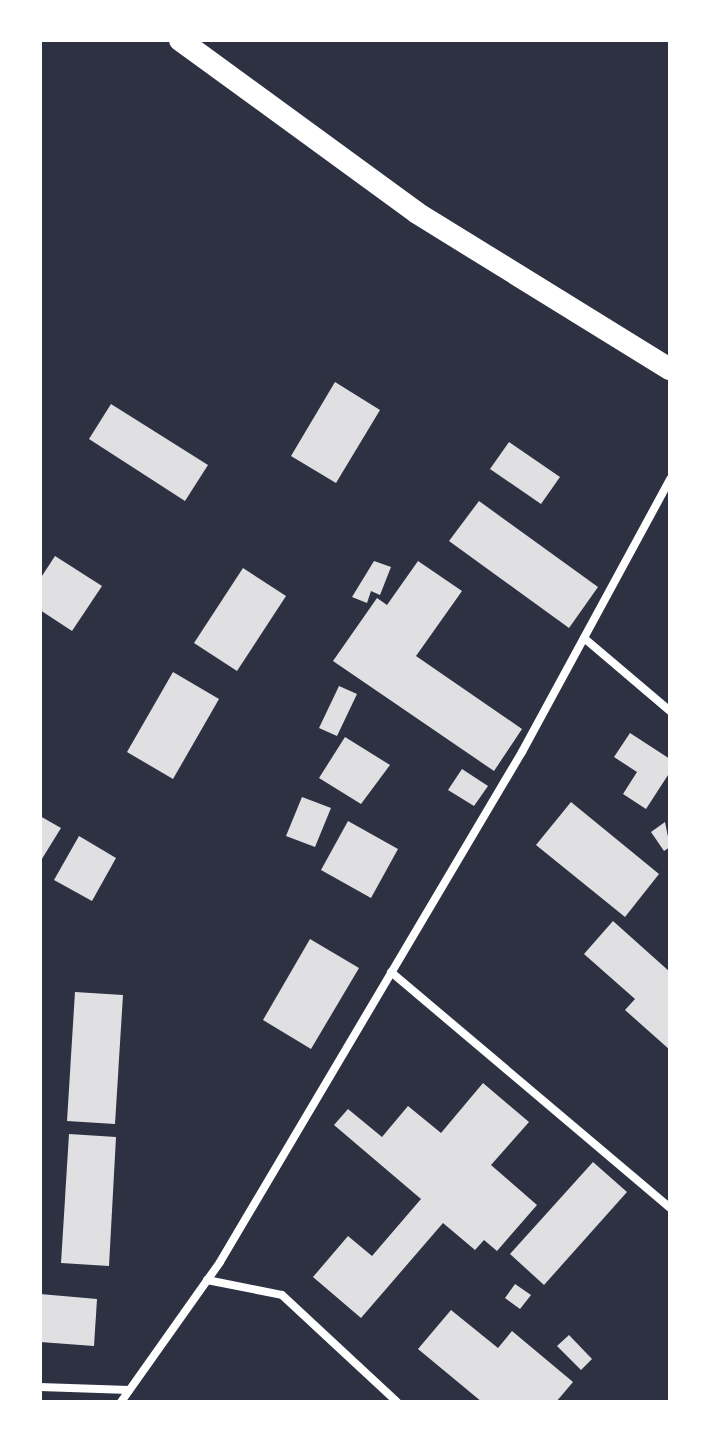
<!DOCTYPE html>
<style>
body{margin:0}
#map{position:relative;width:710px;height:1442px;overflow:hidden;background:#2d3142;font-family:"Titillium Web",sans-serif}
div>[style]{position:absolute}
.building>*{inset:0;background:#e0e0e3}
.minor>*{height:8px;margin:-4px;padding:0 4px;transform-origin:4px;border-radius:4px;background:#fff}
.trunk>*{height:22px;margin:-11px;padding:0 11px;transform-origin:11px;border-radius:11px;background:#fff}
span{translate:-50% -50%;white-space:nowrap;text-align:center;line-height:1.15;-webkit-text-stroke:6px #fff;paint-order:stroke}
.frame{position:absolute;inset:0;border:42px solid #fff;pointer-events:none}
</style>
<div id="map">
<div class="building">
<i style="clip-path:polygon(335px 382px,380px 410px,336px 483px,291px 456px)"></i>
<i style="clip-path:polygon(111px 404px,208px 465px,185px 501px,89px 439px)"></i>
<i style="clip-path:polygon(509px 442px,560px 477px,541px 504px,490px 469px)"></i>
<i style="clip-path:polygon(479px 501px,598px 587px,569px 628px,449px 541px)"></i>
<i style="clip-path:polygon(55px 556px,102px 586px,72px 631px,40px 610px,40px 579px)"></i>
<i style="clip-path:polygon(374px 561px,391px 567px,380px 595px,371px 591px,367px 603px,352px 597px)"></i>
<i style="clip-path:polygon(418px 561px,462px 591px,416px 656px,522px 729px,494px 771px,333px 661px,377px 598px,387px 605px)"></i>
<i style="clip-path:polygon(243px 568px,286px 596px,237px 671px,194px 643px)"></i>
<i style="clip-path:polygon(173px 672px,219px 699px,173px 779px,127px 752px)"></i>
<i style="clip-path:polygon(339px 686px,357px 694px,337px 736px,319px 728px)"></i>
<i style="clip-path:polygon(630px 733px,670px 759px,670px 772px,646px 809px,623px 794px,637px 772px,614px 757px)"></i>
<i style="clip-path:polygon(345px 737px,390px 765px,361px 804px,319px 778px)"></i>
<i style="clip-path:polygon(462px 769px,488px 786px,474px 806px,448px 790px)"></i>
<i style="clip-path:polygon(302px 797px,331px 808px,315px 847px,286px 836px)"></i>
<i style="clip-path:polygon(571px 802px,659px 874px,625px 917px,536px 845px)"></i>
<i style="clip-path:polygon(40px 816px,61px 828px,40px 862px)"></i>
<i style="clip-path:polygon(348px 821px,398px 849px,371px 898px,321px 870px)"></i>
<i style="clip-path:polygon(665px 822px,670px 847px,664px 851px,651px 832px)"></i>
<i style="clip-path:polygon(79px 836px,116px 858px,92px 901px,54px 880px)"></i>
<i style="clip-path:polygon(613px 921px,670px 972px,670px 1050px,625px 1010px,635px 999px,584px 954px)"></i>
<i style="clip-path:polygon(310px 939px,359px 968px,311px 1049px,263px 1020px)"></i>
<i style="clip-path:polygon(75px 992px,123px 995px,115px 1124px,67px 1121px)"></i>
<i style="clip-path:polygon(483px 1083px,529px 1122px,491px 1165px,537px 1205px,497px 1251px,484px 1240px,475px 1250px,443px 1223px,361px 1318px,313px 1277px,348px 1236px,372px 1256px,421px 1199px,334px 1125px,348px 1109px,382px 1137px,408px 1106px,441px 1133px)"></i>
<i style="clip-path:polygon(69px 1134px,116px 1137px,109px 1266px,61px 1263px)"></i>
<i style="clip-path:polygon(593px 1162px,627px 1192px,544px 1285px,510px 1254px)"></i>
<i style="clip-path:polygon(515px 1284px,531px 1295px,520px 1309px,505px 1298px)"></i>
<i style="clip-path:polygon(40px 1294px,97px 1299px,94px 1346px,40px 1342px)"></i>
<i style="clip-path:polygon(451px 1310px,498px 1348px,512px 1331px,573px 1382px,556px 1402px,482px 1402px,418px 1349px)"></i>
<i style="clip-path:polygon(569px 1335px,592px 1359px,581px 1370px,557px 1346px)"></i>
</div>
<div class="minor">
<i style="left:584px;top:638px;width:113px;rotate:40.3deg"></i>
<i style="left:391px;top:972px;width:365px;rotate:40.2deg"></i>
<i style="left:207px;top:1280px;width:76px;rotate:11.3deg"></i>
<i style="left:282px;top:1295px;width:157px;rotate:42.9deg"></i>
<i style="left:40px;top:1387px;width:89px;rotate:1.9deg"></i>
<i style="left:121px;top:1402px;width:171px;rotate:-54.7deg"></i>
<i style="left:220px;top:1262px;width:593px;rotate:-59.37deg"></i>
<i style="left:522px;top:752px;width:311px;rotate:-61.5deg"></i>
</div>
<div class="trunk">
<i style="left:180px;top:40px;width:293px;rotate:36.1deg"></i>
<i style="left:417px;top:213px;width:297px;rotate:31.7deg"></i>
</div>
<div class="frame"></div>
</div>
